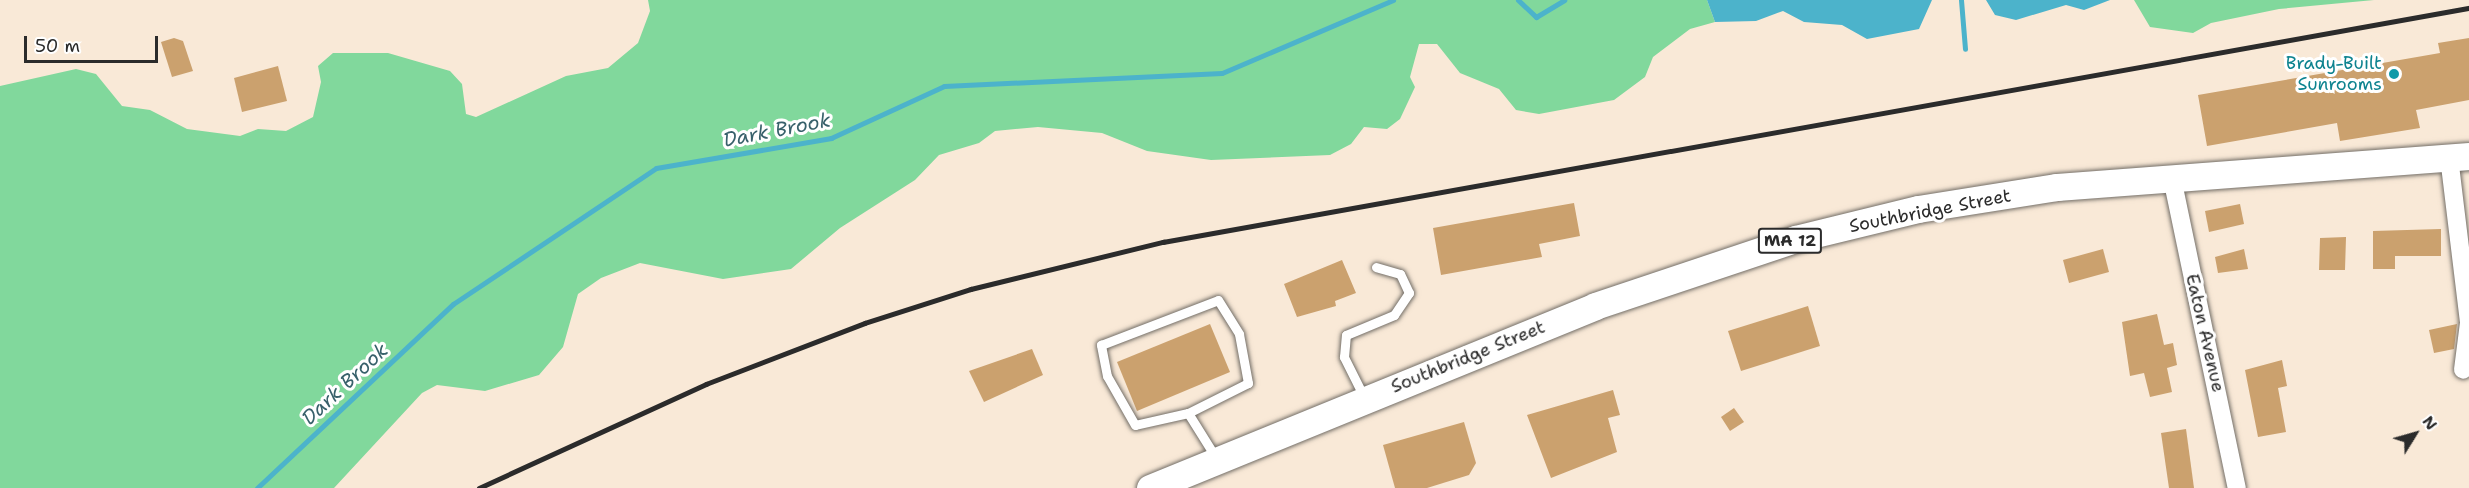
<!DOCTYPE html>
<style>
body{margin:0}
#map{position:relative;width:2469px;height:488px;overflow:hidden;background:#f9e9d7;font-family:"Shantell Sans",sans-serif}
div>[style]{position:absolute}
.green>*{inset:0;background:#81d89c}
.water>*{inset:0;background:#4cb3cb}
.stream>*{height:5px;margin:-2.5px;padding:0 2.5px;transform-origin:2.5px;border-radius:2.5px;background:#4cb3cb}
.building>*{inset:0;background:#cba16e}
.roads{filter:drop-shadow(0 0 2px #736e67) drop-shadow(0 0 2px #736e67)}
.lane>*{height:9px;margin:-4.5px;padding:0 4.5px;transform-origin:4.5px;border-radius:4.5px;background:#fff}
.street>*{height:18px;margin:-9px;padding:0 9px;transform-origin:9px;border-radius:9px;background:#fff}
.primary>*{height:27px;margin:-13.5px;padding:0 13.5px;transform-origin:13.5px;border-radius:13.5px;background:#fff}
.rail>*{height:4.5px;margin:-2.25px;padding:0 2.25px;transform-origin:2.25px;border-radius:2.25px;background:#2b2b2b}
.dots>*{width:16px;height:16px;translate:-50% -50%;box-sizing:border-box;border:3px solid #fff;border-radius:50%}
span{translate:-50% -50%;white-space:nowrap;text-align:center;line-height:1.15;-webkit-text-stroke:6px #fff;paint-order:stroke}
.shield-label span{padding:2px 4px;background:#fff;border:2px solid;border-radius:4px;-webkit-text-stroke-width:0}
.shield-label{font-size:16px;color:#2b2b2b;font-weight:700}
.culture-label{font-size:18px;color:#0d838f}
.right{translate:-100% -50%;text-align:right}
.street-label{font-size:18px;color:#2b2b2b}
.water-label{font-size:20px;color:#38616b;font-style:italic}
.north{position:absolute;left:2385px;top:404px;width:60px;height:60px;-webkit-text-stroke:4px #fff;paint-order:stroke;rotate:53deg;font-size:16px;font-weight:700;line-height:24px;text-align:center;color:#2b2b2b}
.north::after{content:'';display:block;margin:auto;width:21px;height:27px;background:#2b2b2b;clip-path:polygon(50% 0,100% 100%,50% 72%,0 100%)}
.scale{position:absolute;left:24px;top:36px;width:134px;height:27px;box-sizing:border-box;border:3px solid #2b2b2b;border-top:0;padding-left:8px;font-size:18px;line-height:21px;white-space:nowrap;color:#2b2b2b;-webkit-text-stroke:4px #fff;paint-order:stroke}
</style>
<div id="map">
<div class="green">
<i style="clip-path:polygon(648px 0,1707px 0,1715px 22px,1690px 29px,1653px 57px,1645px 77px,1614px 100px,1539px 114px,1516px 110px,1499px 89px,1460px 73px,1437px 44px,1419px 44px,1410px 77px,1415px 87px,1400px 119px,1387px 129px,1364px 127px,1351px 144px,1330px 155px,1211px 160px,1147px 151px,1102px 133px,1038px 127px,995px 131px,979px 143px,939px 155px,915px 180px,840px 228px,791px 269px,723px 279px,640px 263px,601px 278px,578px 294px,563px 347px,539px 375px,485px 391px,437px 385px,422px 393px,334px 488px,0 488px,0 86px,76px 69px,96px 74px,122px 106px,150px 110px,187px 129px,240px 136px,258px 129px,286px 131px,313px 117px,321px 82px,318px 66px,333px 53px,388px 53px,450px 71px,462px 84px,466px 114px,476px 117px,566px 76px,608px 68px,638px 43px,650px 11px)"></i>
<i style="clip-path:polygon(2134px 0,2374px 0,2279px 9px,2211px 23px,2193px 33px,2150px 27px)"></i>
</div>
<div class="water">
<i style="clip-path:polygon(1707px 0,1932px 0,1919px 29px,1867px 39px,1842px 25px,1804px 22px,1783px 11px,1756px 21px,1715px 22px)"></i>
<i style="clip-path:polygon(1986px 0,2110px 0,2084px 10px,2066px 5px,2016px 20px,1995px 15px)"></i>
</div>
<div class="stream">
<i style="left:1518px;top:0;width:25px;rotate:43deg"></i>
<i style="left:1536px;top:17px;width:33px;rotate:-31deg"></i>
<i style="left:1961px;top:0;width:49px;rotate:85.3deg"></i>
<i style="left:257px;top:488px;width:269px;rotate:-43.2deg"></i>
<i style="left:453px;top:304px;width:244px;rotate:-33.8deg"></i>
<i style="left:656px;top:168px;width:178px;rotate:-9.7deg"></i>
<i style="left:831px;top:138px;width:124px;rotate:-24.7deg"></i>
<i style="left:944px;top:86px;width:278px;rotate:-2.7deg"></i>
<i style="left:1222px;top:73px;width:186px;rotate:-23.1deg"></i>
</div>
<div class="building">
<i style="clip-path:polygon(174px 38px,183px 41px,193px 71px,172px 77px,161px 42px)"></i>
<i style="clip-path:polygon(2469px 38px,2469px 100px,2416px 110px,2420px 128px,2340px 141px,2337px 123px,2207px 146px,2198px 95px,2440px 53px,2438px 43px)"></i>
<i style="clip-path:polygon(278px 66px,287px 101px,242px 112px,234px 78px)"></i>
<i style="clip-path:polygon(1574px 203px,1580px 236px,1539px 244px,1542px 257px,1441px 275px,1433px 228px)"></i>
<i style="clip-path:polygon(2240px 204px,2244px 224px,2209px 232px,2205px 211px)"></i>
<i style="clip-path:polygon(2441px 229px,2441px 256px,2395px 256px,2395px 269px,2373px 269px,2373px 231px)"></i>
<i style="clip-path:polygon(2346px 237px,2345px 270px,2319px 270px,2320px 238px)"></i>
<i style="clip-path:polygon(2103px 249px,2109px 272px,2069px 283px,2063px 260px)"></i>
<i style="clip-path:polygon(2244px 249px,2248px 269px,2218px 273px,2215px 257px)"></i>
<i style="clip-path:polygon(1342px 260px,1356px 293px,1335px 301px,1336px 306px,1297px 317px,1284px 284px)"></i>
<i style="clip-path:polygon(1808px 306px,1820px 346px,1741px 371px,1728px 331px)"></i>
<i style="clip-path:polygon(2157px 314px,2164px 345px,2173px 343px,2177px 365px,2167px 368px,2172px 392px,2150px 397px,2144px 373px,2130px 376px,2122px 322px)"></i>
<i style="clip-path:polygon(1210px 324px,1230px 372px,1137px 411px,1117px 362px)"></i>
<i style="clip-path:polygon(2457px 324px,2454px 349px,2434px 353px,2429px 330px)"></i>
<i style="clip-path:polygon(1032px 349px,1043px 375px,984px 402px,969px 371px)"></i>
<i style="clip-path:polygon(2282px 360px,2287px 386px,2278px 388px,2286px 432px,2258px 437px,2245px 370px)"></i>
<i style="clip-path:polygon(1613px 390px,1620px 415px,1608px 418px,1617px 452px,1551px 478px,1527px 415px)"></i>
<i style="clip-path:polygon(1734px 408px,1744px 422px,1730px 431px,1721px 417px)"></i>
<i style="clip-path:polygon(1464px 422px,1476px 463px,1469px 475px,1427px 488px,1395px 488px,1383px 445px)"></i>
<i style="clip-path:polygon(2186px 429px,2194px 488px,2169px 488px,2161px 433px)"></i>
</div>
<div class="roads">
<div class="lane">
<i style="left:1364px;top:397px;width:45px;rotate:-116.6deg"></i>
<i style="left:1344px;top:357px;width:22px;rotate:-85deg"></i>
<i style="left:1346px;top:335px;width:52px;rotate:-22.6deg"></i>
<i style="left:1394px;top:315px;width:27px;rotate:-56deg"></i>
<i style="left:1409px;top:293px;width:21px;rotate:-115deg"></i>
<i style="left:1400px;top:274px;width:25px;rotate:-164deg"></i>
<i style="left:1188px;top:413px;width:54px;rotate:167.2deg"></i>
<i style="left:1135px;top:425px;width:56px;rotate:-119.7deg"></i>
<i style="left:1107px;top:376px;width:32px;rotate:-101deg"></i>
<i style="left:1101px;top:345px;width:125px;rotate:-21deg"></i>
<i style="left:1218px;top:300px;width:40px;rotate:58deg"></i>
<i style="left:1239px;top:334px;width:50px;rotate:79.6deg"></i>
<i style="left:1248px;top:383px;width:67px;rotate:153.4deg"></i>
<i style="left:1188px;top:413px;width:53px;rotate:58.1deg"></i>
</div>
<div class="street">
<i style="left:2449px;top:157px;width:167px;rotate:83.1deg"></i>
<i style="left:2469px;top:323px;width:47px;rotate:97.3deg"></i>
<i style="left:2172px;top:178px;width:317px;rotate:78.2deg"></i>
</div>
<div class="primary">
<i style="left:1150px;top:488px;width:481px;rotate:-22.2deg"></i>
<i style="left:1595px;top:306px;width:211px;rotate:-18.5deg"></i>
<i style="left:1795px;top:239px;width:127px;rotate:-13.7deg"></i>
<i style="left:1918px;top:209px;width:141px;rotate:-9deg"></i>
<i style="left:2057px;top:187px;width:413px;rotate:-4.3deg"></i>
</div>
</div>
<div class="rail">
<i style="left:479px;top:488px;width:250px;rotate:-24.6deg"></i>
<i style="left:706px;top:384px;width:170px;rotate:-21deg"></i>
<i style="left:865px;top:323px;width:111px;rotate:-17.8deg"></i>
<i style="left:971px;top:289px;width:198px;rotate:-13.8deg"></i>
<i style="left:1163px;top:242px;width:1327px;rotate:-10.16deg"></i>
</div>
<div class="dots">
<i style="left:2394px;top:74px;background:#0f9aa8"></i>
</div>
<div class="shield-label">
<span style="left:1790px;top:241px">MA 12</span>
</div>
<div class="culture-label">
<span class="right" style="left:2382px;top:74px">Brady-Built<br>Sunrooms</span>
</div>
<div class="street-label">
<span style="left:1930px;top:211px;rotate:-11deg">Southbridge Street</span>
<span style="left:2205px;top:333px;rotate:77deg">Eaton Avenue</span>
<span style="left:1468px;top:357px;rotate:-22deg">Southbridge Street</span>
</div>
<div class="water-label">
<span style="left:777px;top:130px;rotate:-11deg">Dark Brook</span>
<span style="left:345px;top:384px;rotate:-43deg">Dark Brook</span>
</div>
<div class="north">N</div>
<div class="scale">50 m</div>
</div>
